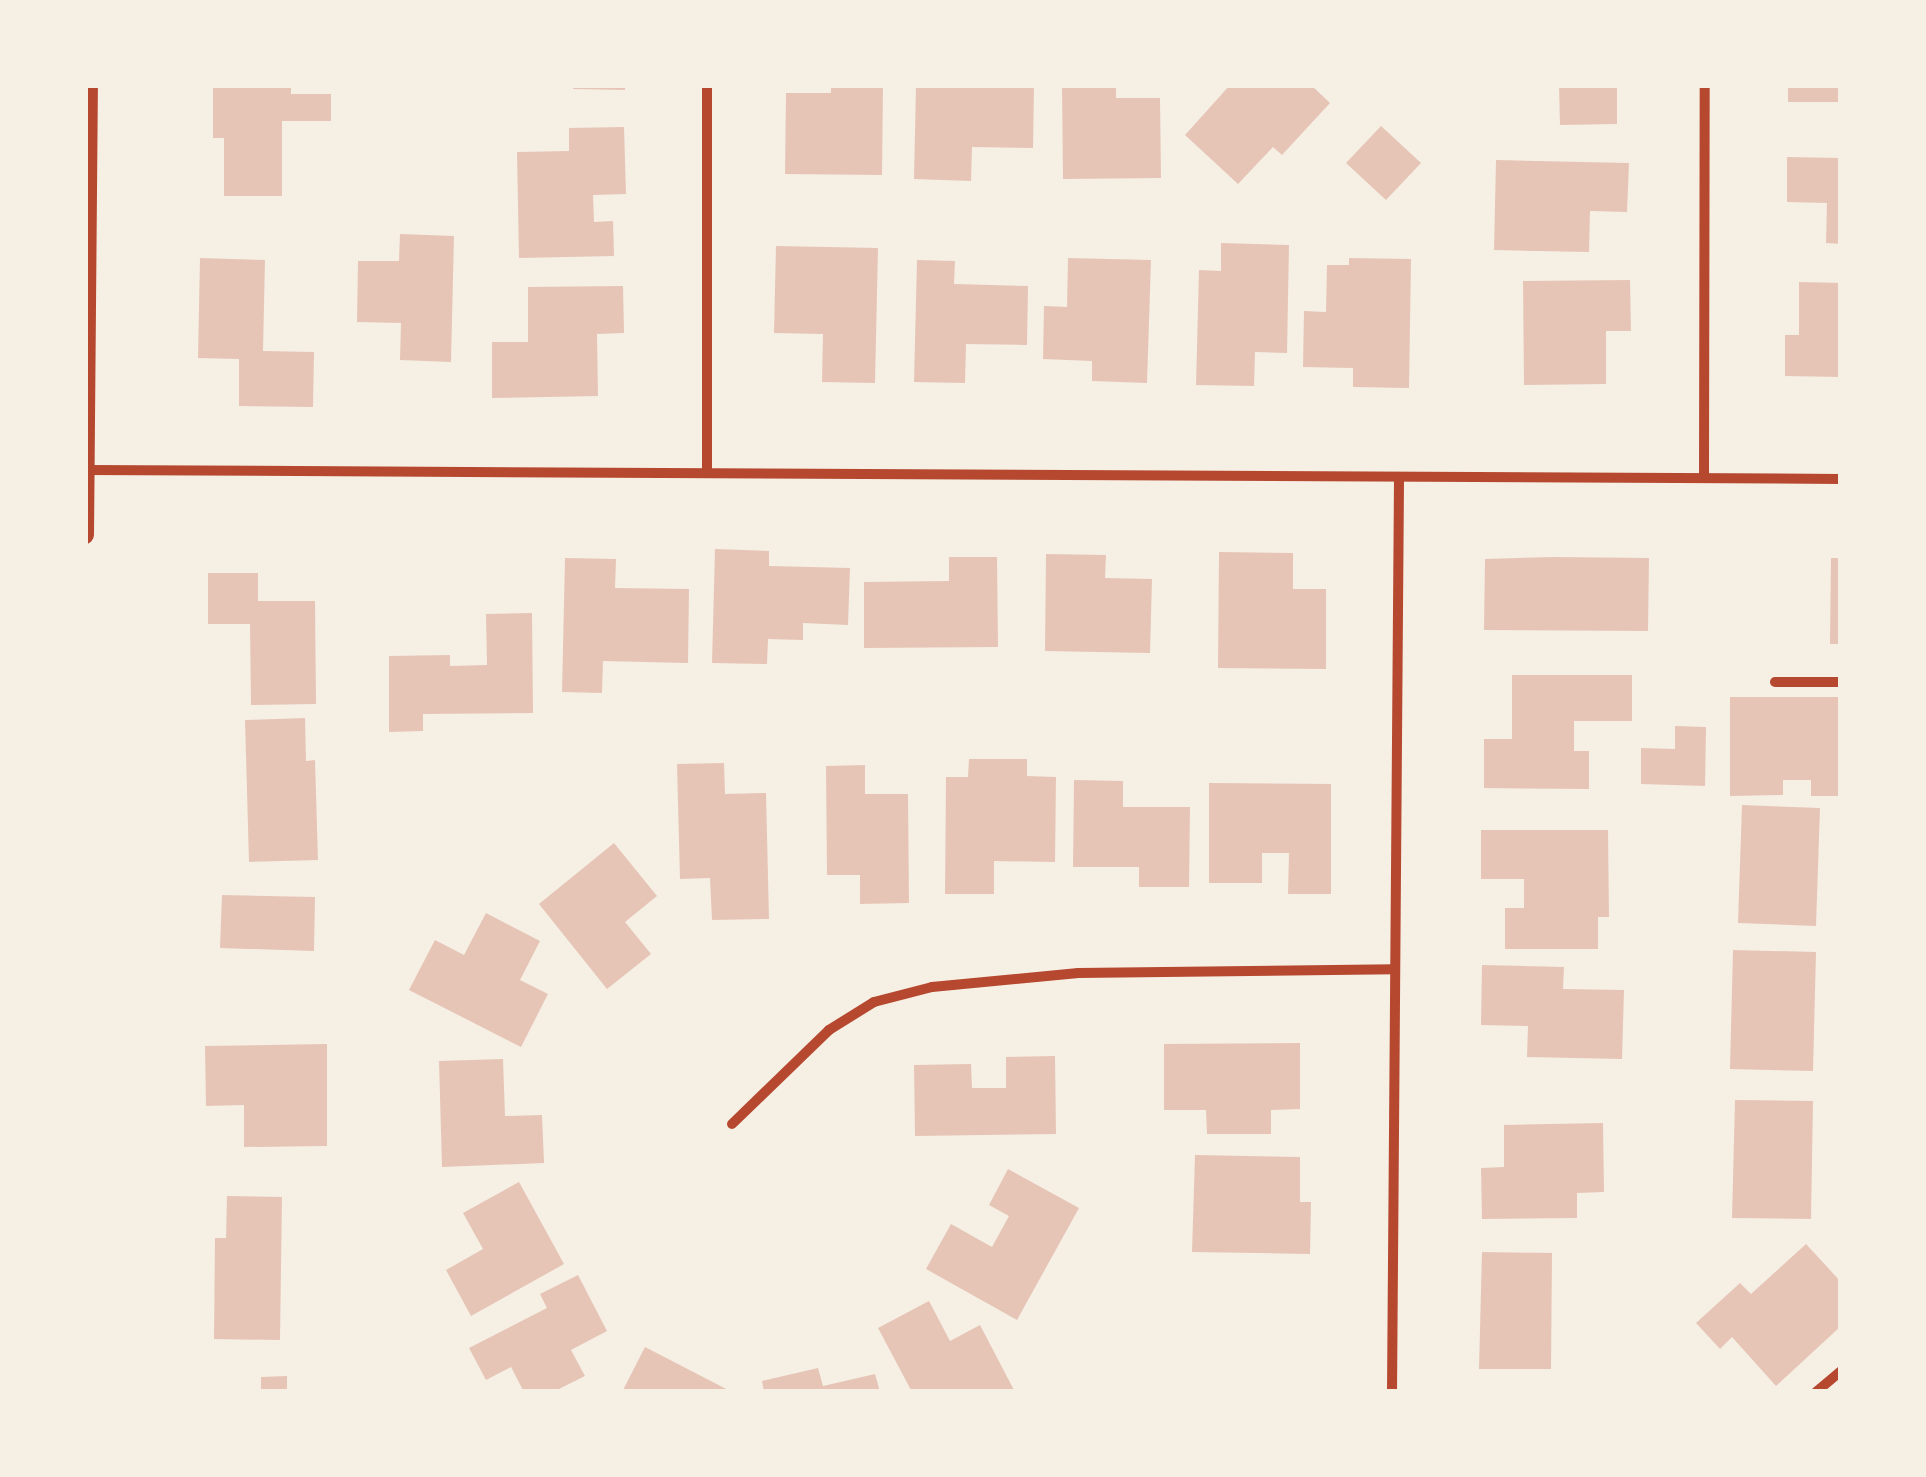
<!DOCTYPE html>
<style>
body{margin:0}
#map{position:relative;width:1926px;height:1477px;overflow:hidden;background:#f6efe4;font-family:Mulish,sans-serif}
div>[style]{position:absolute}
.building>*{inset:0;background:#e6c5b7}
.minor>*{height:10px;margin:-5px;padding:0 5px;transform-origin:5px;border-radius:5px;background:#b5482f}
.tertiary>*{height:18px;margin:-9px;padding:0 9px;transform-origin:9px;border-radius:9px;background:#b5482f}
span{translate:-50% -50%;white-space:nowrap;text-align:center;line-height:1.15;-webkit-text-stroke:9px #f6efe4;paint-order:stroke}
.frame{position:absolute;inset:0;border:88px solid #f6efe4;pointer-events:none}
</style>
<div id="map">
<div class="building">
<i style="clip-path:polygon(213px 85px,291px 85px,291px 94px,331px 94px,331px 121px,282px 121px,282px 196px,224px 196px,224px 138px,213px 138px)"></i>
<i style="clip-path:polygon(573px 85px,625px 85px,625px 90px,573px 89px)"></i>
<i style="clip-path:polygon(831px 85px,883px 85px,882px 175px,785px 174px,786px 93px,831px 93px)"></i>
<i style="clip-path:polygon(916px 85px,1034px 85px,1033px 148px,972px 147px,971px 181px,914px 179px)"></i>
<i style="clip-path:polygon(1062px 85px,1116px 85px,1116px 98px,1160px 98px,1161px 178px,1063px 179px)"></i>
<i style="clip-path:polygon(1230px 85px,1311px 85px,1330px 103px,1282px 155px,1273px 147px,1238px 184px,1185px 135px)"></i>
<i style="clip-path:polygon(1559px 85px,1617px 85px,1617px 124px,1560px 125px)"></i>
<i style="clip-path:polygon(1788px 85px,1841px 85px,1841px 102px,1788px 102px)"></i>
<i style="clip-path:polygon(1381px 126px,1421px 163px,1386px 200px,1346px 163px)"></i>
<i style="clip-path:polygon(624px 127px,626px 194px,593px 195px,594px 222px,613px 221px,614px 256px,519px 258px,517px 152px,569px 151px,569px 128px)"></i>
<i style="clip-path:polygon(1787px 157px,1841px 158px,1841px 244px,1826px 243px,1827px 203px,1787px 202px)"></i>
<i style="clip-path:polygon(1496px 160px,1629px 163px,1627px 212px,1590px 211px,1589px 252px,1494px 250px)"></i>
<i style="clip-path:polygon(400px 234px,454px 236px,451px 362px,400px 360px,401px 323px,357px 322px,358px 261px,399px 261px)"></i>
<i style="clip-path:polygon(1221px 243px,1289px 245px,1287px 353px,1255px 352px,1254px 386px,1196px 385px,1199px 270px,1221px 271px)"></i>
<i style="clip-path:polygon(776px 246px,878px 248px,875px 383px,822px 382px,823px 334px,774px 333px)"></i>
<i style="clip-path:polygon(200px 258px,265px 260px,263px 351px,314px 352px,313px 407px,239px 406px,239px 359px,198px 358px)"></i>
<i style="clip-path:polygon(1068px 258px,1151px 260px,1147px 383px,1092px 381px,1092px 361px,1043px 359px,1044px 306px,1067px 307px)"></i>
<i style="clip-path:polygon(1349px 258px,1411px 259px,1409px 388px,1353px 387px,1353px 368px,1303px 367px,1304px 311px,1326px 312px,1327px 265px,1349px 265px)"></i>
<i style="clip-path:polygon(917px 260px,955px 261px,954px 284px,1028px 286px,1027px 345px,966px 344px,965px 383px,914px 382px)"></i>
<i style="clip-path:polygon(1630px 280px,1631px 331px,1606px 331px,1606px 384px,1524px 385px,1523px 281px)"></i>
<i style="clip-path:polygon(1799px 282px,1841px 283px,1841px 377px,1785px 376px,1785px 335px,1799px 335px)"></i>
<i style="clip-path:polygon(623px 286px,624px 333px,597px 334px,598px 396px,492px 398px,492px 342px,528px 342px,528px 287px)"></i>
<i style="clip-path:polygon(715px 549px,769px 551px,769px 566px,850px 568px,848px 625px,803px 623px,803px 640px,768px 639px,767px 664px,712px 663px)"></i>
<i style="clip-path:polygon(1219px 552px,1293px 553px,1293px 589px,1326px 589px,1326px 669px,1218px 668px)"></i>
<i style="clip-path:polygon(1046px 554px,1106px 555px,1105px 578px,1152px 579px,1150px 653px,1045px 651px)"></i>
<i style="clip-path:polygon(949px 557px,997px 557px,998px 647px,864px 648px,864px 582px,949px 581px)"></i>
<i style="clip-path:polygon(1553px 557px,1649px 558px,1648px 631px,1484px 630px,1485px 559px)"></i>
<i style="clip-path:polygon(565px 558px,616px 559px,615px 588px,689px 589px,688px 663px,603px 661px,602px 693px,562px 692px)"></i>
<i style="clip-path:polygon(1831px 558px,1841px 558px,1841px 644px,1830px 644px)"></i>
<i style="clip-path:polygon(208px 573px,258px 573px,258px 601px,315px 601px,316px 704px,251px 705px,250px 624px,208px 624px)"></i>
<i style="clip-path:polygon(532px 613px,533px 713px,423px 714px,423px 731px,389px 732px,389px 656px,450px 655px,450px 666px,487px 665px,486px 614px)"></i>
<i style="clip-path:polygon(1512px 675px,1632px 675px,1632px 721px,1574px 721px,1574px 751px,1589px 751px,1589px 789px,1484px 788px,1484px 739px,1512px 739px)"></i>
<i style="clip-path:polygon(1730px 697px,1841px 697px,1841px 796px,1811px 796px,1811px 780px,1783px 780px,1783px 795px,1730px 796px)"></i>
<i style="clip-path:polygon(305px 718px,306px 761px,315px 760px,318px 860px,249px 862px,245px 720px)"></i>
<i style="clip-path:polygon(1675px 726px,1706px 727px,1705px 786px,1641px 784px,1641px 748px,1675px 749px)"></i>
<i style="clip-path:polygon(969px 759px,1027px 759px,1027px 776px,1056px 777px,1055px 862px,994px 861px,994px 894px,945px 894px,946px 777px,968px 777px)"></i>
<i style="clip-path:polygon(724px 763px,725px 794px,766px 793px,769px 919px,712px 920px,710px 878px,680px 879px,677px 764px)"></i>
<i style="clip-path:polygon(865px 765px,865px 794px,908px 794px,909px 903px,860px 904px,860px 875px,827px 875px,826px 766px)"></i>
<i style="clip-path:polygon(1074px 780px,1123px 781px,1123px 807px,1190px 807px,1189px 887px,1139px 887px,1139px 867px,1073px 867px)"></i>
<i style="clip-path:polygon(1209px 783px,1331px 784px,1331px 894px,1288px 894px,1289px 853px,1262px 853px,1262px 883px,1209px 883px)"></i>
<i style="clip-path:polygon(1742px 805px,1820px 808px,1816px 926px,1738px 923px)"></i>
<i style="clip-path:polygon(1481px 830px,1608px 830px,1609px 917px,1598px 917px,1598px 949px,1505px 949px,1505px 908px,1524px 908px,1524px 879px,1481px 879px)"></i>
<i style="clip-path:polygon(614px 843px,657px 896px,625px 922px,651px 954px,607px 989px,539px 904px)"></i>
<i style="clip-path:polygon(222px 895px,315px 897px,314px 951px,220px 948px)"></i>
<i style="clip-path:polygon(486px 913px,540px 941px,520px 980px,548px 994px,521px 1047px,409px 990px,435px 940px,464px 955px)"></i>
<i style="clip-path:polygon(1733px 950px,1816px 952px,1813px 1071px,1730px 1069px)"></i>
<i style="clip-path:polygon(1482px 965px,1564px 967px,1563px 989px,1624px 990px,1622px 1059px,1527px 1057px,1528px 1026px,1481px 1025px)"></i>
<i style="clip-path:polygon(1300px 1043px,1300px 1109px,1271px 1110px,1271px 1134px,1207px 1134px,1206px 1110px,1164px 1110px,1164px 1044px)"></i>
<i style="clip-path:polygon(327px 1044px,327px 1146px,244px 1147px,244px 1105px,206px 1106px,205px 1046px)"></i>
<i style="clip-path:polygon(1055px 1056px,1056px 1134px,915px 1136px,914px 1065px,971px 1064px,972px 1088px,1006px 1088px,1006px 1057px)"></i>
<i style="clip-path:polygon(503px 1059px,505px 1116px,542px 1115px,544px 1163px,442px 1167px,439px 1061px)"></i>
<i style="clip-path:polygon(1735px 1100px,1813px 1101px,1811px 1219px,1732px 1218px)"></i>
<i style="clip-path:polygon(1603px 1123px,1604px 1192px,1577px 1193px,1577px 1218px,1482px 1219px,1481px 1168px,1504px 1167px,1504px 1125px)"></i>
<i style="clip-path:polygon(1195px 1155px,1300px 1157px,1300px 1202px,1311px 1202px,1310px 1254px,1192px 1252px)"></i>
<i style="clip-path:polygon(1008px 1169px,1079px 1208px,1017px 1320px,926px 1269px,951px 1224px,992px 1247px,1009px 1216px,989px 1205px)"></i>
<i style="clip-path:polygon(519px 1182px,564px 1264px,471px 1316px,446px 1270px,483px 1249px,463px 1213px)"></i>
<i style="clip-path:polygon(227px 1196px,282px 1197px,280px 1340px,214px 1339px,215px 1238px,226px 1238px)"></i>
<i style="clip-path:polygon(1806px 1244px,1841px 1282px,1841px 1326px,1776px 1386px,1732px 1337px,1720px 1349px,1696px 1323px,1740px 1283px,1751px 1294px)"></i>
<i style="clip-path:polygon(1482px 1252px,1552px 1253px,1551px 1369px,1479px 1369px)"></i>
<i style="clip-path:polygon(578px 1275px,607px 1331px,571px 1350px,585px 1376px,553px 1392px,524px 1392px,511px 1367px,486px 1380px,469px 1348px,547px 1308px,540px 1294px)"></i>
<i style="clip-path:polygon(929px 1301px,950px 1341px,980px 1325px,1015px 1392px,912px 1392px,878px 1328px)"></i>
<i style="clip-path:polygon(645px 1347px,732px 1392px,622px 1392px)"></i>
<i style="clip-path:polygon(818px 1368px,823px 1386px,875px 1374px,880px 1392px,764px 1392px,762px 1381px)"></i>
<i style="clip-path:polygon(287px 1376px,287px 1392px,261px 1392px,261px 1377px)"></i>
</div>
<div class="minor">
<i style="left:707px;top:85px;width:388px;rotate:90deg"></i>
<i style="left:85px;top:470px;width:1756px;rotate:0.29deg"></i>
<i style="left:1704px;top:478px;width:393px;rotate:-89.9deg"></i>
<i style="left:1775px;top:682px;width:66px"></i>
<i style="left:732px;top:1124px;width:135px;rotate:-44.1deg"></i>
<i style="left:829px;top:1030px;width:53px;rotate:-31.9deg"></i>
<i style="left:874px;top:1002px;width:60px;rotate:-14.5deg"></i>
<i style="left:932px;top:987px;width:147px;rotate:-5.5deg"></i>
<i style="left:1078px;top:973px;width:317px;rotate:-0.7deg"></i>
<i style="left:1392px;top:1392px;width:915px;rotate:-89.56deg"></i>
<i style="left:1816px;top:1392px;width:33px;rotate:-40deg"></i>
</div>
<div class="tertiary">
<i style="left:85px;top:535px;width:450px;rotate:-89.5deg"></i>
</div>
<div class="frame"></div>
</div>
